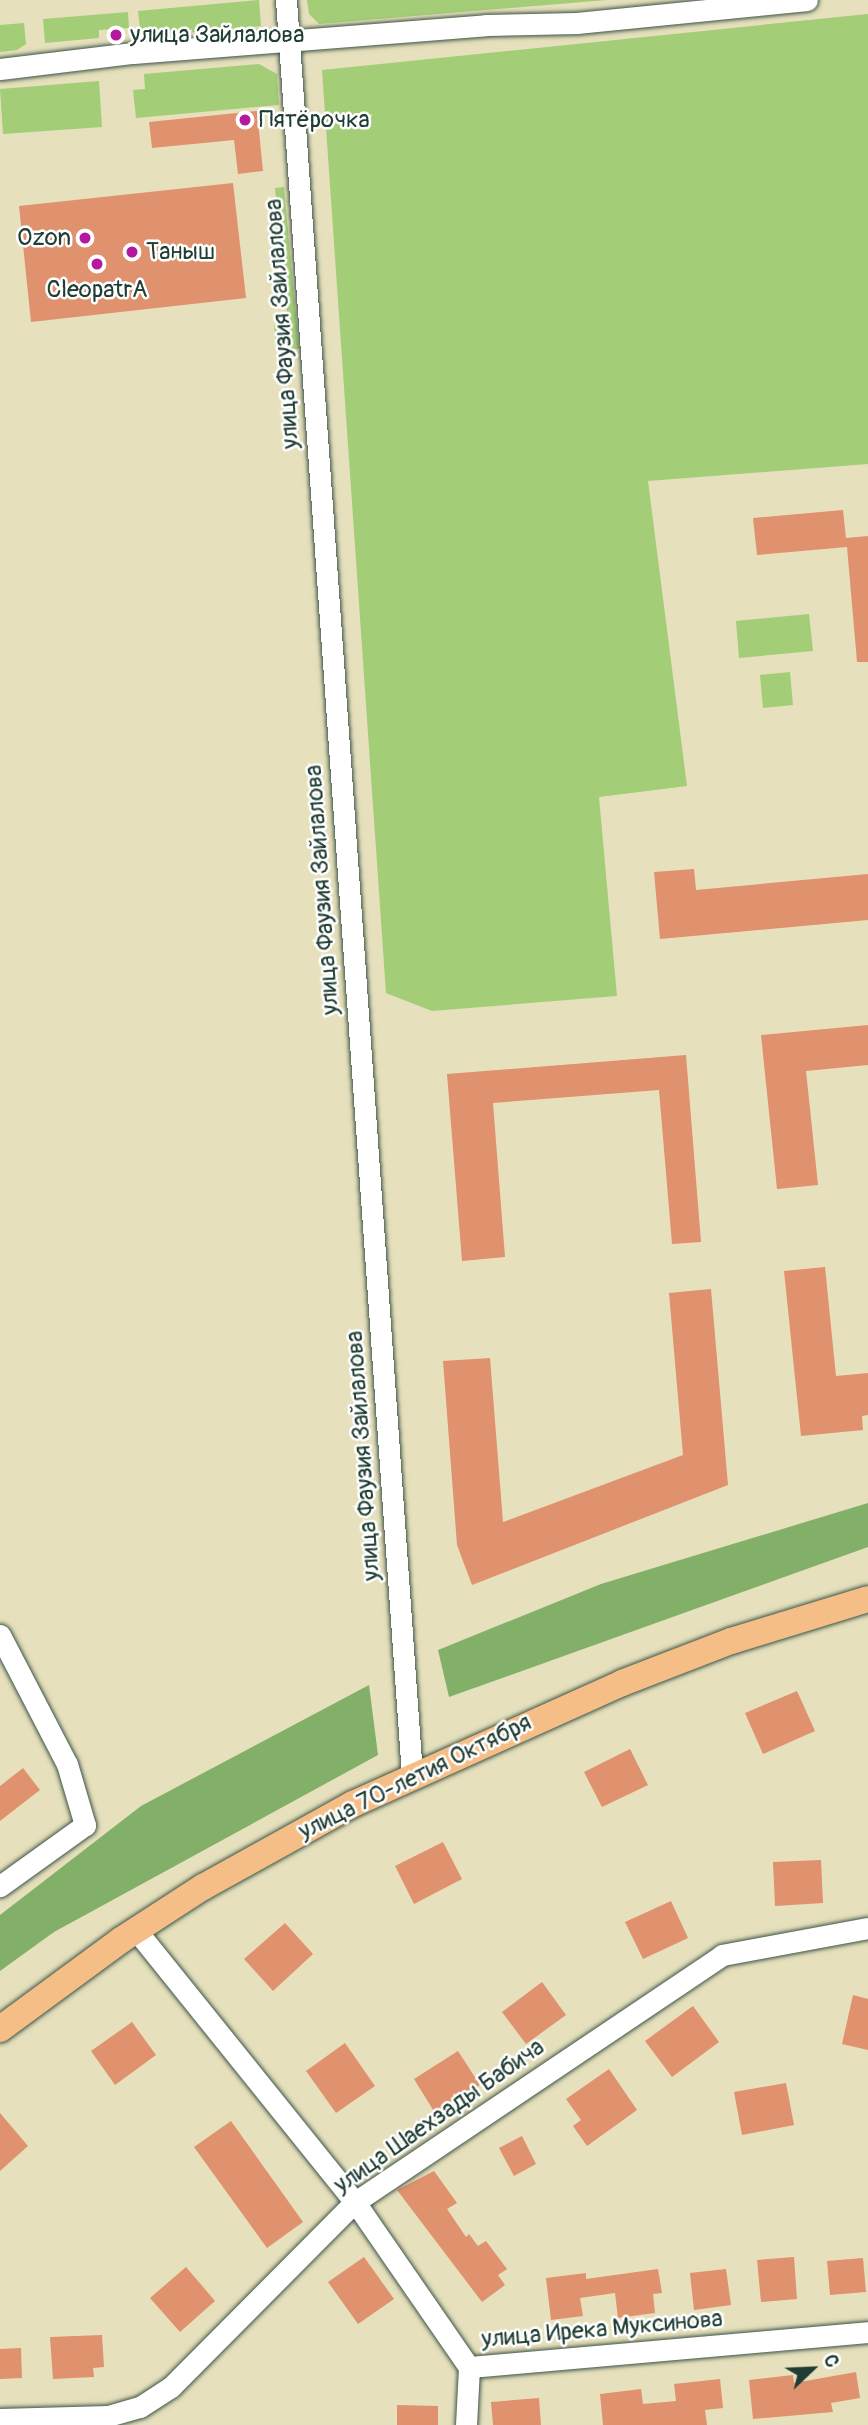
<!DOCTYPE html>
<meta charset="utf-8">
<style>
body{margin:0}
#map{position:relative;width:868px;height:2425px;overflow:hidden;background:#e6e0bc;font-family:Pangolin,sans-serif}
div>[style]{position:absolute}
.green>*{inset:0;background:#a4cd78}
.forest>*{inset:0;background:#83b068}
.building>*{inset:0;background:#e0916d}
.roads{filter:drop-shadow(0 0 2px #3d5548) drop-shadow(0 0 2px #3d5548)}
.minor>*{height:21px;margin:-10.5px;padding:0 10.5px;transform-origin:10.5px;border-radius:10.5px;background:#fff}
.major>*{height:26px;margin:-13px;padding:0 13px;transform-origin:13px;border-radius:13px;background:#f6be87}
.dots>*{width:19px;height:19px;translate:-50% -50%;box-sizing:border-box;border:4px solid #fff;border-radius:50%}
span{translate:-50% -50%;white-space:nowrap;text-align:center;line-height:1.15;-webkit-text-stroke:5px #fff;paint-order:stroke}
.poi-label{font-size:24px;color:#1f3d34}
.left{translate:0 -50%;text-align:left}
.right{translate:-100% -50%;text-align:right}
.street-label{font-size:24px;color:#1f3d34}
.north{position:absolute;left:777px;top:2334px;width:70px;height:70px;-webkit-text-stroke:5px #fff;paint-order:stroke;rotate:67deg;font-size:19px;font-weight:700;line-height:28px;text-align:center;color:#1f3d34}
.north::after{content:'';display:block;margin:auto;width:24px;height:32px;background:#1f3d34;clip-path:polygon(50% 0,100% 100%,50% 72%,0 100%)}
</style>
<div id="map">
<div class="green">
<i style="clip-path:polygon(259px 0,261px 26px,141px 37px,138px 11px)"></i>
<i style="clip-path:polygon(307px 0,607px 0,319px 24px,309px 14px)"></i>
<i style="clip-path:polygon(128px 12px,129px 28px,99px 30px,99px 38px,45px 43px,43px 19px)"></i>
<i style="clip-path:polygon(868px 14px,868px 464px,648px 481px,687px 786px,599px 797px,617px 996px,432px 1011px,386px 993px,322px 70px)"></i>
<i style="clip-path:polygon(24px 23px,26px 44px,17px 50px,0 52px,0 25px)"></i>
<i style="clip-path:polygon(259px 64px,277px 74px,279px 105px,136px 118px,133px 90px,145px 89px,144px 74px)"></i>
<i style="clip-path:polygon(99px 81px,102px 127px,3px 134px,0 89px)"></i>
<i style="clip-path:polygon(284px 187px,299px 349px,281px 350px,276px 346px,274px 325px,288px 324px,275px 188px)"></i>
<i style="clip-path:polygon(809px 614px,813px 651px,739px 658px,736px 621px)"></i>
<i style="clip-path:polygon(790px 672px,793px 705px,763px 708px,760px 675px)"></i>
</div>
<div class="forest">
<i style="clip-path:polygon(868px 1503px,868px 1547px,449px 1697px,438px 1650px,601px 1584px)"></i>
<i style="clip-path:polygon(369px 1685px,378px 1755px,54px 1932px,0 1971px,0 1915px,141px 1806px)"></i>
</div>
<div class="building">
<i style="clip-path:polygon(257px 111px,263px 171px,238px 174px,234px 140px,152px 148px,149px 122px)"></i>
<i style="clip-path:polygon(233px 183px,246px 298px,31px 322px,19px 206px)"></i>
<i style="clip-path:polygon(843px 510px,846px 538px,868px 536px,868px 662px,857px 662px,847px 547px,757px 555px,753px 518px)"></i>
<i style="clip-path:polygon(694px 869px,696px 890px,868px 874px,868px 920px,660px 939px,654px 872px)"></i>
<i style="clip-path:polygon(868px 1025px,868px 1065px,806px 1071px,818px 1185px,777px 1189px,761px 1035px)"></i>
<i style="clip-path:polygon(686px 1055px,701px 1242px,672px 1244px,659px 1090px,493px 1103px,505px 1257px,462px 1261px,447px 1074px)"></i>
<i style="clip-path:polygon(825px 1267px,836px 1376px,868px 1373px,868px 1415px,862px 1416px,863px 1430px,801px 1436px,784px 1271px)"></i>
<i style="clip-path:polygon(711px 1289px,728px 1485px,472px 1585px,457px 1545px,443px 1361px,490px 1358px,503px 1522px,683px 1455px,669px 1293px)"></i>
<i style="clip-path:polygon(797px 1691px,815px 1731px,763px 1754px,745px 1713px)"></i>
<i style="clip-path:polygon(630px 1749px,648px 1785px,602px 1807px,584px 1772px)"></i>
<i style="clip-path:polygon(23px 1768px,40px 1790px,0 1821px,0 1786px)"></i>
<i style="clip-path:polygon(443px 1842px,462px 1879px,414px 1904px,395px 1866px)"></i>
<i style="clip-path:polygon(821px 1860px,823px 1903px,775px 1906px,773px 1862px)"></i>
<i style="clip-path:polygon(671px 1901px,688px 1938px,643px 1959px,625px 1922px)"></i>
<i style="clip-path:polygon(285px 1923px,313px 1954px,273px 1991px,244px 1959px)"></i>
<i style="clip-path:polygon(542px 1982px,566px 2015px,526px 2044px,502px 2012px)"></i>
<i style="clip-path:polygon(853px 1995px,868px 1999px,868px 2050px,842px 2044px)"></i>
<i style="clip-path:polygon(693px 2006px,719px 2042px,672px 2077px,645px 2041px)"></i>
<i style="clip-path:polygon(132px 2022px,156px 2055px,115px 2085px,91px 2051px)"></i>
<i style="clip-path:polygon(345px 2043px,375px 2086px,336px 2113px,306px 2071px)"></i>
<i style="clip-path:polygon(458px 2051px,480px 2085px,435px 2113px,414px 2079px)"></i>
<i style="clip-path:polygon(609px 2069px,637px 2110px,587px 2146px,573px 2126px,581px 2120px,566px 2099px)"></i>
<i style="clip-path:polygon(786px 2083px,794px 2125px,742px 2135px,734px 2092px)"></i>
<i style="clip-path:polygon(0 2113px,28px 2146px,0 2171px)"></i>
<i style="clip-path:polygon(231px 2121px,303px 2222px,267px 2248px,194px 2147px)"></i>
<i style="clip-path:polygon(522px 2136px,536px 2164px,514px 2176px,499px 2148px)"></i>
<i style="clip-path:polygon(434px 2171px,457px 2203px,447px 2209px,466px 2237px,469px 2234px,478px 2246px,486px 2241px,507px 2269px,498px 2275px,505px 2285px,482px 2302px,397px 2190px)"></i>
<i style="clip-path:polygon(364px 2257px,394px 2299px,358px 2324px,328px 2282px)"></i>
<i style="clip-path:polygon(794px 2257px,797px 2299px,761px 2302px,757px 2260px)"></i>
<i style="clip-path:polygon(863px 2258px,866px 2292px,830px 2295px,827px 2261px)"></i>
<i style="clip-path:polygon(186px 2267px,215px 2301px,180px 2332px,150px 2298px)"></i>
<i style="clip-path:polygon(658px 2269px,662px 2293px,653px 2294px,655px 2313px,618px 2318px,615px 2293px,580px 2298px,583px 2316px,551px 2320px,546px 2278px,586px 2273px,586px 2279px)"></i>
<i style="clip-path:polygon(726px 2269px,731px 2305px,694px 2310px,690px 2273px)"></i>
<i style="clip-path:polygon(102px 2335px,104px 2367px,93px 2368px,94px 2377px,53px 2379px,50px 2337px)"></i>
<i style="clip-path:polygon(21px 2348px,22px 2378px,0 2379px,0 2349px)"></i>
<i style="clip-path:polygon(856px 2372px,860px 2398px,831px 2403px,833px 2412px,753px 2419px,749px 2380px,793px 2375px,794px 2383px)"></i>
<i style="clip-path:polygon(720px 2379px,723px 2408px,705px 2410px,707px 2425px,603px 2425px,600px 2394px,641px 2389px,643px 2404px,676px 2401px,674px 2384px)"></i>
<i style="clip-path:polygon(539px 2398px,541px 2425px,493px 2425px,491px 2402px)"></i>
<i style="clip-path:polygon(397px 2405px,438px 2406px,438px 2425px,397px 2425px)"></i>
</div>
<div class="roads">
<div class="minor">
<i style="left:286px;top:0;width:1780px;rotate:85.94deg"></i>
<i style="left:0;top:69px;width:134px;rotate:-6.9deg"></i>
<i style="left:133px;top:53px;width:354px;rotate:-4.5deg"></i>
<i style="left:486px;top:25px;width:91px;rotate:-1.3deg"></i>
<i style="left:577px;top:23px;width:231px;rotate:-5.7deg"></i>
<i style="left:0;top:1635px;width:145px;rotate:62.6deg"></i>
<i style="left:67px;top:1764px;width:64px;rotate:73.6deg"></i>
<i style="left:85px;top:1825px;width:105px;rotate:144.3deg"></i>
<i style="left:136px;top:1930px;width:349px;rotate:51.2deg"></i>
<i style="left:355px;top:2202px;width:201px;rotate:55.4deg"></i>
<i style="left:469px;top:2367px;width:401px;rotate:-5deg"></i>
<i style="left:0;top:2419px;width:108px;rotate:-1.6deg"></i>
<i style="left:108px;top:2416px;width:33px;rotate:-16deg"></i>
<i style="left:140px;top:2407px;width:37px;rotate:-33deg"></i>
<i style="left:171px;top:2387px;width:261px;rotate:-45.2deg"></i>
<i style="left:355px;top:2202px;width:442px;rotate:-33.9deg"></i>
<i style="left:722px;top:1955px;width:148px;rotate:-10.5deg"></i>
<i style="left:466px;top:2425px;width:58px;rotate:-87deg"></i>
</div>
<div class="major">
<i style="left:0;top:2029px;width:150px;rotate:-36.3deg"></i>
<i style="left:121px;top:1940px;width:98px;rotate:-32.9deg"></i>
<i style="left:203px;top:1887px;width:171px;rotate:-29deg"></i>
<i style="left:353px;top:1804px;width:295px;rotate:-24.2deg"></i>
<i style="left:622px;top:1683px;width:117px;rotate:-21.1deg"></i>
<i style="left:731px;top:1641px;width:143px;rotate:-17deg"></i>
</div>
</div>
<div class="dots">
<i style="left:116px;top:35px;background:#b5179e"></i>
<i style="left:245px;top:120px;background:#b5179e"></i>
<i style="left:85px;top:238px;background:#b5179e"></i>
<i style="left:132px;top:252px;background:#b5179e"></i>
<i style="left:97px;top:264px;background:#b5179e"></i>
</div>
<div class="poi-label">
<span class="left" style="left:130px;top:35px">улица Зайлалова</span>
<span class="left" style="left:259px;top:120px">Пятёрочка</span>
<span class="right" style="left:71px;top:238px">Ozon</span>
<span class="left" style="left:146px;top:252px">Таныш</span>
<span style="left:97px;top:290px">CleopatrA</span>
</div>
<div class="street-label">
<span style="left:282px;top:324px;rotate:-94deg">улица Фаузия Зайлалова</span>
<span style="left:322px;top:890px;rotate:-94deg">улица Фаузия Зайлалова</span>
<span style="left:363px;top:1456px;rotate:-94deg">улица Фаузия Зайлалова</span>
<span style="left:415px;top:1777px;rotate:-26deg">улица 70-летия Октября</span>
<span style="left:439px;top:2116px;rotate:-35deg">улица Шаехзады Бабича</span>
<span style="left:602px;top:2329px;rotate:-5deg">улица Ирека Муксинова</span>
</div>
<div class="north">С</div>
</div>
